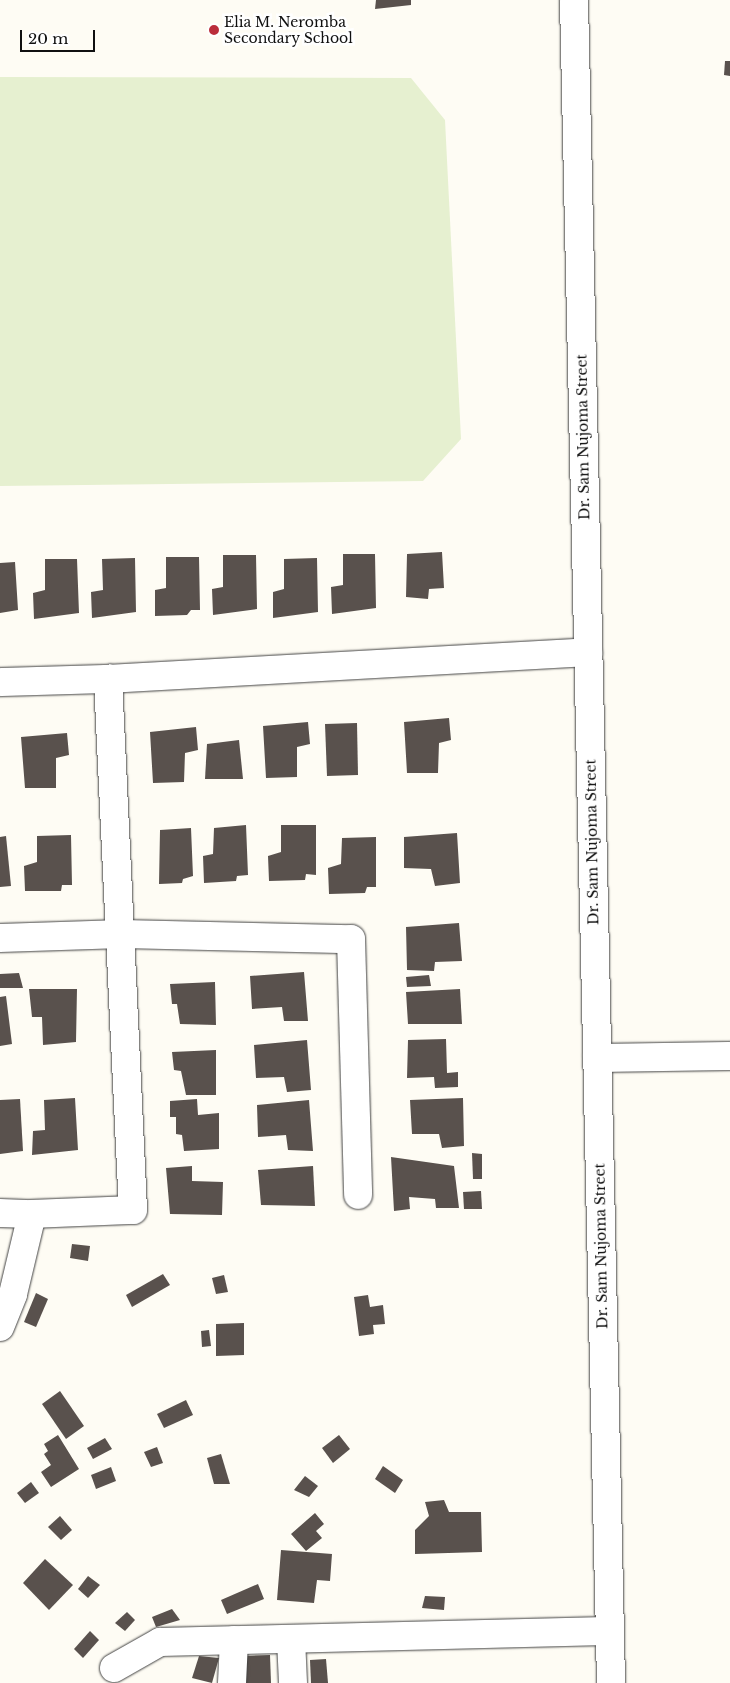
<!DOCTYPE html>
<style>
body{margin:0}
#map{position:relative;width:730px;height:1683px;overflow:hidden;background:#fefcf4;font-family:"Libre Baskerville",serif}
div>[style]{position:absolute}
.pitch>*{inset:0;background:#e6f0d0}
.building>*{inset:0;background:#59514d}
.roads{filter:drop-shadow(0 0 1px #434343) drop-shadow(0 0 1px #434343)}
.minor>*{height:28px;margin:-14px;padding:0 14px;transform-origin:14px;border-radius:14px;background:#fff}
.dots>*{width:14px;height:14px;translate:-50% -50%;box-sizing:border-box;border:2px solid #fff;border-radius:50%}
span{translate:-50% -50%;white-space:nowrap;text-align:center;line-height:1.15;-webkit-text-stroke:5px #fff;paint-order:stroke}
.poi-label{font-size:14px;color:#101010}
.left{translate:0 -50%;text-align:left}
.street-label{font-size:14px;color:#101010}
.scale{position:absolute;left:20px;top:30px;width:75px;height:22px;box-sizing:border-box;border:2px solid #101010;border-top:0;padding-left:6px;font-size:15px;line-height:18px;white-space:nowrap;color:#101010;-webkit-text-stroke:4px #fff;paint-order:stroke}
</style>
<div id="map">
<div class="pitch">
<i style="clip-path:polygon(0 77px,411px 78px,445px 120px,461px 439px,423px 481px,0 486px)"></i>
</div>
<div class="building">
<i style="clip-path:polygon(376px 0,411px 0,411px 5px,375px 9px)"></i>
<i style="clip-path:polygon(725px 61px,730px 61px,730px 76px,724px 75px)"></i>
<i style="clip-path:polygon(442px 552px,444px 588px,429px 589px,428px 599px,406px 597px,407px 554px)"></i>
<i style="clip-path:polygon(343px 554px,375px 554px,376px 608px,332px 614px,331px 587px,343px 585px)"></i>
<i style="clip-path:polygon(223px 555px,256px 555px,257px 609px,213px 615px,212px 589px,223px 587px)"></i>
<i style="clip-path:polygon(166px 557px,199px 557px,200px 610px,191px 610px,187px 615px,155px 616px,155px 590px,166px 588px)"></i>
<i style="clip-path:polygon(135px 558px,136px 612px,92px 618px,91px 592px,103px 590px,102px 559px)"></i>
<i style="clip-path:polygon(317px 558px,318px 612px,273px 618px,273px 592px,284px 589px,284px 559px)"></i>
<i style="clip-path:polygon(45px 559px,77px 559px,79px 613px,34px 619px,33px 593px,45px 590px)"></i>
<i style="clip-path:polygon(15px 562px,18px 610px,0 613px,0 563px)"></i>
<i style="clip-path:polygon(449px 718px,451px 740px,439px 743px,438px 773px,407px 773px,404px 722px)"></i>
<i style="clip-path:polygon(308px 722px,310px 744px,297px 747px,297px 777px,266px 778px,263px 726px)"></i>
<i style="clip-path:polygon(357px 723px,358px 775px,327px 776px,325px 724px)"></i>
<i style="clip-path:polygon(196px 727px,198px 750px,185px 753px,184px 782px,153px 783px,150px 732px)"></i>
<i style="clip-path:polygon(67px 733px,69px 755px,56px 758px,56px 788px,25px 788px,21px 737px)"></i>
<i style="clip-path:polygon(239px 740px,243px 779px,205px 779px,207px 744px)"></i>
<i style="clip-path:polygon(246px 825px,248px 875px,237px 876px,236px 881px,204px 883px,203px 856px,213px 854px,214px 828px)"></i>
<i style="clip-path:polygon(281px 825px,316px 825px,316px 875px,306px 874px,305px 880px,269px 881px,268px 856px,281px 852px)"></i>
<i style="clip-path:polygon(191px 828px,193px 876px,183px 879px,182px 883px,159px 884px,160px 830px)"></i>
<i style="clip-path:polygon(457px 833px,460px 883px,435px 886px,431px 869px,404px 868px,404px 837px)"></i>
<i style="clip-path:polygon(71px 835px,72px 885px,62px 885px,61px 891px,25px 891px,24px 866px,37px 862px,37px 836px)"></i>
<i style="clip-path:polygon(6px 836px,11px 886px,0 887px,0 837px)"></i>
<i style="clip-path:polygon(376px 837px,376px 887px,367px 887px,365px 893px,329px 894px,328px 868px,341px 864px,342px 838px)"></i>
<i style="clip-path:polygon(459px 923px,462px 961px,435px 962px,434px 971px,407px 970px,406px 927px)"></i>
<i style="clip-path:polygon(304px 972px,308px 1021px,284px 1021px,282px 1007px,252px 1009px,250px 976px)"></i>
<i style="clip-path:polygon(19px 973px,23px 988px,0 988px,0 974px)"></i>
<i style="clip-path:polygon(429px 975px,431px 986px,407px 987px,406px 977px)"></i>
<i style="clip-path:polygon(215px 982px,216px 1025px,180px 1024px,177px 1004px,172px 1004px,170px 984px)"></i>
<i style="clip-path:polygon(29px 989px,77px 989px,76px 1042px,43px 1045px,42px 1017px,32px 1017px)"></i>
<i style="clip-path:polygon(460px 989px,462px 1024px,408px 1024px,406px 992px)"></i>
<i style="clip-path:polygon(6px 996px,12px 1044px,0 1046px,0 997px)"></i>
<i style="clip-path:polygon(446px 1039px,447px 1073px,458px 1072px,458px 1087px,435px 1088px,434px 1077px,407px 1078px,408px 1040px)"></i>
<i style="clip-path:polygon(307px 1040px,311px 1090px,287px 1092px,284px 1077px,256px 1078px,254px 1045px)"></i>
<i style="clip-path:polygon(216px 1050px,216px 1095px,186px 1095px,181px 1071px,174px 1070px,172px 1052px)"></i>
<i style="clip-path:polygon(75px 1098px,78px 1150px,32px 1155px,33px 1131px,45px 1130px,44px 1100px)"></i>
<i style="clip-path:polygon(463px 1098px,464px 1146px,442px 1148px,439px 1134px,412px 1134px,410px 1100px)"></i>
<i style="clip-path:polygon(20px 1099px,23px 1151px,0 1154px,0 1100px)"></i>
<i style="clip-path:polygon(197px 1099px,198px 1115px,219px 1113px,219px 1149px,184px 1151px,182px 1135px,176px 1134px,176px 1117px,170px 1117px,170px 1101px)"></i>
<i style="clip-path:polygon(309px 1100px,313px 1151px,288px 1150px,286px 1135px,258px 1137px,257px 1105px)"></i>
<i style="clip-path:polygon(472px 1153px,482px 1154px,482px 1179px,473px 1179px)"></i>
<i style="clip-path:polygon(391px 1157px,454px 1166px,459px 1208px,436px 1208px,435px 1199px,409px 1197px,410px 1209px,394px 1211px)"></i>
<i style="clip-path:polygon(192px 1166px,192px 1181px,223px 1182px,222px 1215px,170px 1214px,166px 1168px)"></i>
<i style="clip-path:polygon(313px 1166px,315px 1206px,261px 1205px,258px 1170px)"></i>
<i style="clip-path:polygon(481px 1191px,482px 1209px,464px 1209px,463px 1192px)"></i>
<i style="clip-path:polygon(72px 1244px,90px 1246px,88px 1261px,70px 1258px)"></i>
<i style="clip-path:polygon(163px 1274px,170px 1285px,132px 1307px,126px 1295px)"></i>
<i style="clip-path:polygon(224px 1275px,228px 1292px,216px 1294px,212px 1278px)"></i>
<i style="clip-path:polygon(36px 1293px,48px 1299px,36px 1327px,24px 1322px)"></i>
<i style="clip-path:polygon(368px 1295px,370px 1307px,383px 1305px,385px 1324px,373px 1325px,374px 1334px,359px 1336px,354px 1297px)"></i>
<i style="clip-path:polygon(244px 1323px,244px 1355px,216px 1356px,216px 1324px)"></i>
<i style="clip-path:polygon(209px 1330px,211px 1346px,202px 1347px,201px 1331px)"></i>
<i style="clip-path:polygon(60px 1391px,84px 1426px,66px 1439px,42px 1404px)"></i>
<i style="clip-path:polygon(186px 1400px,193px 1415px,164px 1428px,157px 1414px)"></i>
<i style="clip-path:polygon(58px 1435px,79px 1469px,51px 1487px,41px 1472px,51px 1465px,44px 1454px,48px 1451px,44px 1444px)"></i>
<i style="clip-path:polygon(339px 1435px,350px 1449px,333px 1463px,322px 1448px)"></i>
<i style="clip-path:polygon(105px 1438px,112px 1449px,93px 1459px,87px 1448px)"></i>
<i style="clip-path:polygon(157px 1447px,163px 1463px,151px 1467px,144px 1452px)"></i>
<i style="clip-path:polygon(221px 1454px,230px 1484px,214px 1484px,207px 1458px)"></i>
<i style="clip-path:polygon(383px 1466px,403px 1480px,395px 1493px,375px 1479px)"></i>
<i style="clip-path:polygon(111px 1467px,116px 1481px,96px 1489px,91px 1475px)"></i>
<i style="clip-path:polygon(305px 1476px,318px 1486px,309px 1497px,294px 1490px)"></i>
<i style="clip-path:polygon(31px 1482px,39px 1493px,25px 1503px,17px 1493px)"></i>
<i style="clip-path:polygon(444px 1500px,449px 1512px,481px 1512px,482px 1552px,415px 1554px,415px 1530px,429px 1516px,425px 1502px)"></i>
<i style="clip-path:polygon(315px 1513px,324px 1524px,316px 1531px,322px 1538px,306px 1551px,291px 1534px)"></i>
<i style="clip-path:polygon(60px 1516px,72px 1530px,61px 1540px,48px 1527px)"></i>
<i style="clip-path:polygon(281px 1550px,332px 1554px,330px 1581px,317px 1580px,314px 1603px,277px 1600px)"></i>
<i style="clip-path:polygon(45px 1559px,73px 1585px,49px 1610px,23px 1583px)"></i>
<i style="clip-path:polygon(88px 1576px,100px 1585px,88px 1598px,78px 1589px)"></i>
<i style="clip-path:polygon(258px 1584px,264px 1599px,227px 1614px,221px 1600px)"></i>
<i style="clip-path:polygon(425px 1596px,445px 1597px,444px 1610px,422px 1608px)"></i>
<i style="clip-path:polygon(172px 1609px,180px 1620px,156px 1627px,152px 1617px)"></i>
<i style="clip-path:polygon(127px 1612px,135px 1620px,125px 1631px,115px 1623px)"></i>
<i style="clip-path:polygon(90px 1631px,99px 1640px,83px 1658px,74px 1649px)"></i>
<i style="clip-path:polygon(270px 1655px,271px 1683px,244px 1683px,243px 1656px)"></i>
<i style="clip-path:polygon(199px 1656px,219px 1658px,212px 1683px,192px 1678px)"></i>
<i style="clip-path:polygon(326px 1659px,328px 1683px,311px 1683px,310px 1660px)"></i>
</div>
<div class="roads">
<div class="minor">
<i style="left:574px;top:0;width:1683px;rotate:88.74deg"></i>
<i style="left:0;top:682px;width:108px;rotate:-1.6deg"></i>
<i style="left:0;top:938px;width:122px;rotate:-1.9deg"></i>
<i style="left:122px;top:934px;width:229px;rotate:1.3deg"></i>
<i style="left:351px;top:939px;width:256px;rotate:88.4deg"></i>
<i style="left:597px;top:1058px;width:133px;rotate:-0.9deg"></i>
<i style="left:0;top:1213px;width:32px;rotate:2deg"></i>
<i style="left:0;top:1327px;width:35px;rotate:-68deg"></i>
<i style="left:13px;top:1294px;width:82px;rotate:-76.6deg"></i>
<i style="left:32px;top:1214px;width:101px;rotate:-2.3deg"></i>
<i style="left:133px;top:1210px;width:532px;rotate:-92.7deg"></i>
<i style="left:108px;top:679px;width:481px;rotate:-3.2deg"></i>
<i style="left:291px;top:1639px;width:44px;rotate:87.4deg"></i>
<i style="left:114px;top:1668px;width:53px;rotate:-29.5deg"></i>
<i style="left:160px;top:1642px;width:449px;rotate:-1.4deg"></i>
<i style="left:232px;top:1683px;width:43px;rotate:-87.3deg"></i>
</div>
</div>
<div class="dots">
<i style="left:214px;top:30px;background:#bb2d3b"></i>
</div>
<div class="poi-label">
<span class="left" style="left:224px;top:30px">Elia M. Neromba<br>Secondary School</span>
</div>
<div class="street-label">
<span style="left:583px;top:437px;rotate:-91deg">Dr. Sam Nujoma Street</span>
<span style="left:592px;top:842px;rotate:-91deg">Dr. Sam Nujoma Street</span>
<span style="left:601px;top:1246px;rotate:-91deg">Dr. Sam Nujoma Street</span>
</div>
<div class="scale">20 m</div>
</div>
